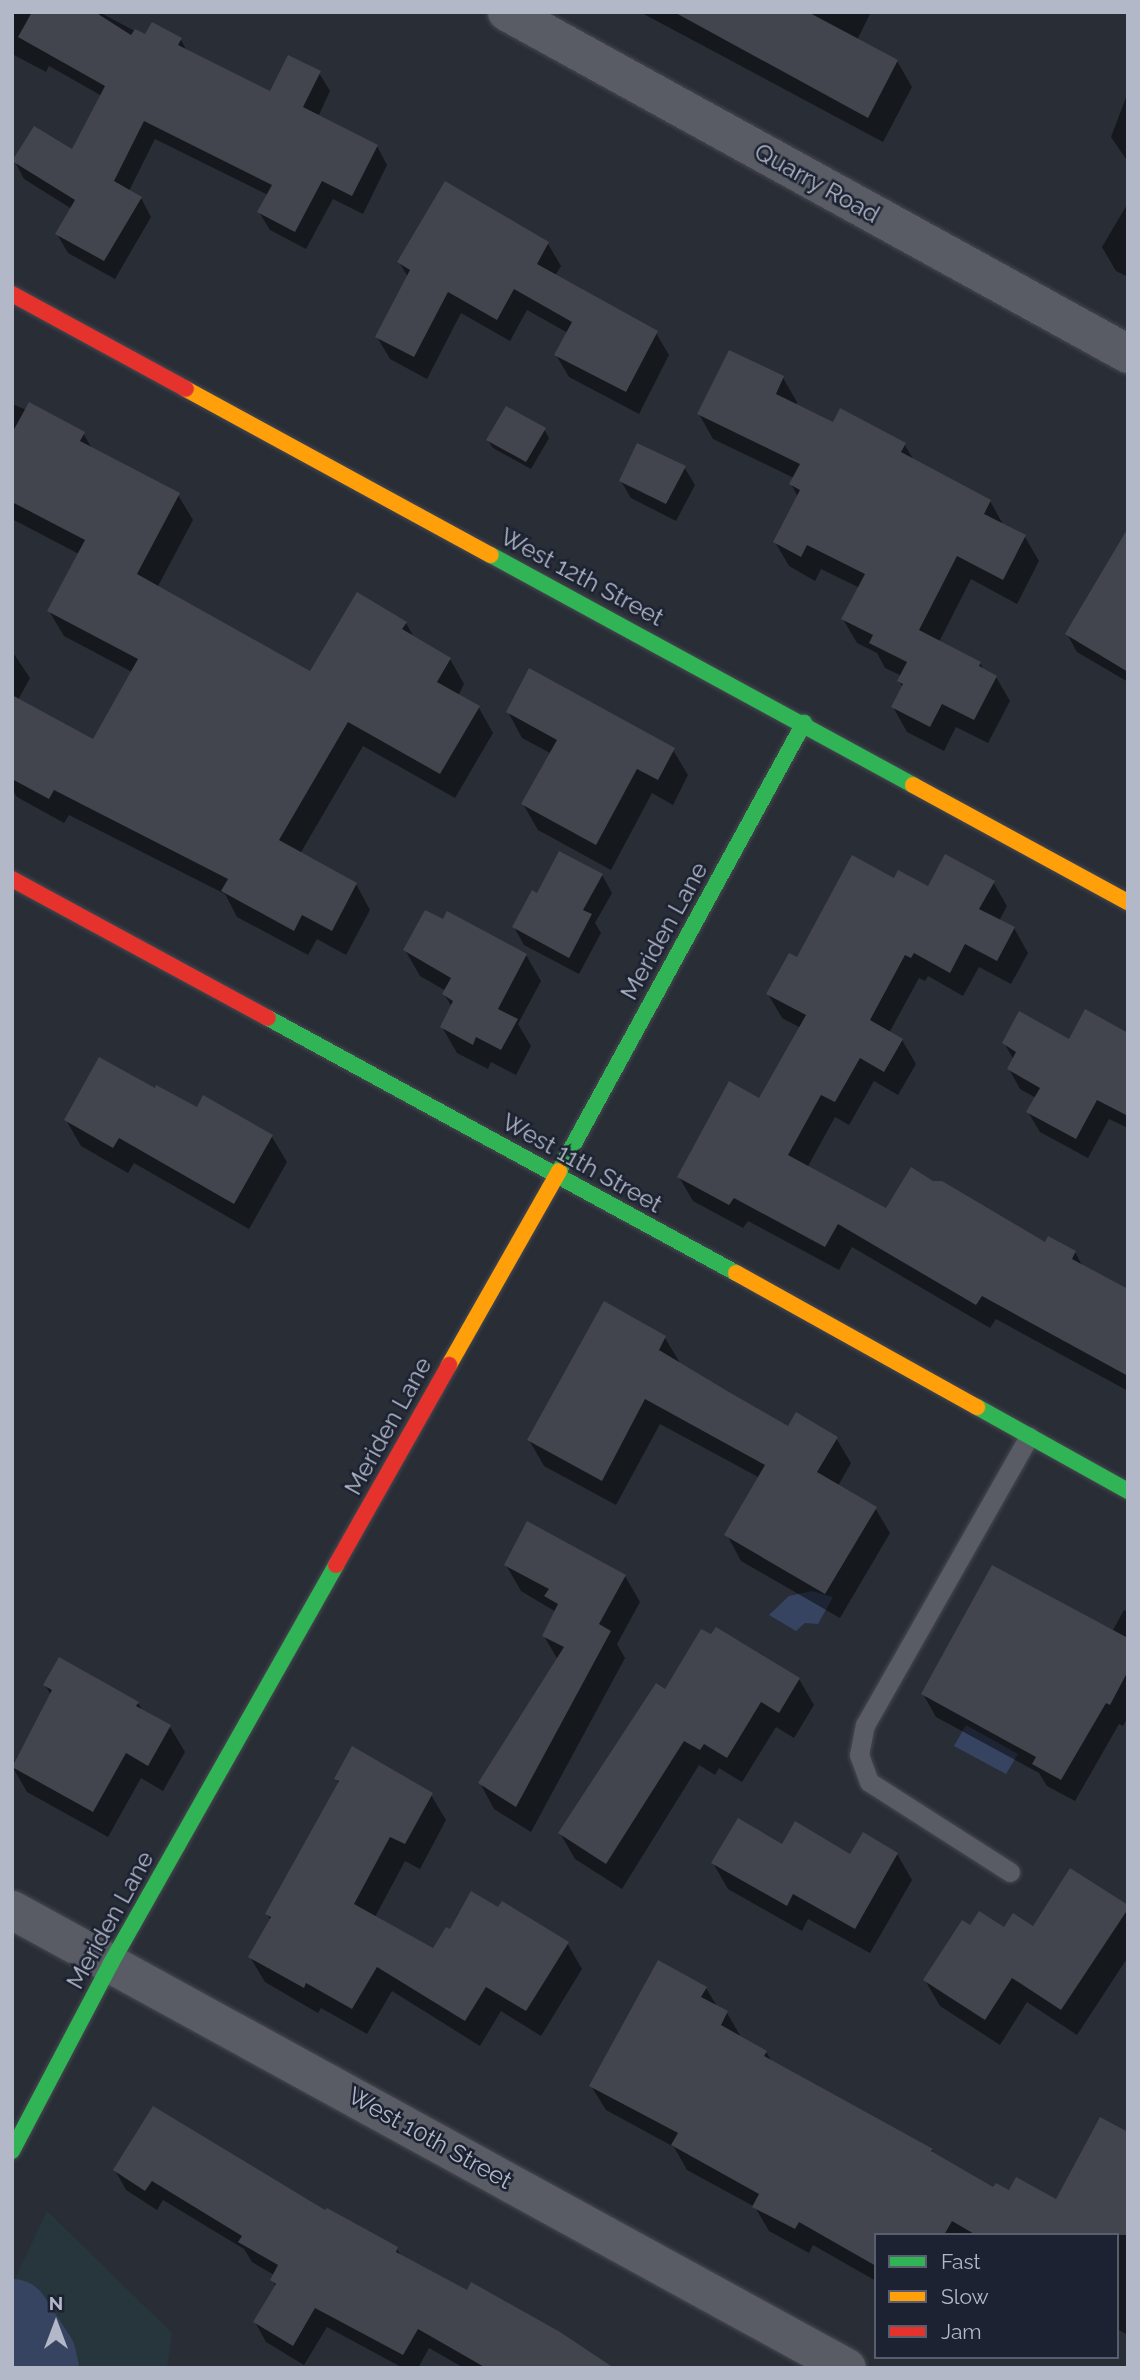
<!DOCTYPE html>
<style>
body{margin:0}
#map{position:relative;width:1140px;height:2380px;overflow:hidden;background:#292d36;font-family:Raleway,sans-serif}
div>[style]{position:absolute}
.green>*{inset:0;background:#26363c}
.water>*{inset:0;background:#374461}
.shadow>*{inset:0;background:#0007}
.river>*{height:75px;margin:-37.5px;padding:0 37.5px;transform-origin:37.5px;border-radius:37.5px;background:#374461}
.building>*{inset:0;background:#42454d}
.roads{filter:drop-shadow(0 0 2px #45484f) drop-shadow(0 0 2px #45484f)}
.lane>*{height:19px;margin:-9.5px;padding:0 9.5px;transform-origin:9.5px;border-radius:9.5px;background:#595c64}
.street>*{height:38px;margin:-19px;padding:0 19px;transform-origin:19px;border-radius:19px;background:#595c64}
.fast>*{height:16px;margin:-8px;padding:0 8px;transform-origin:8px;border-radius:8px;background:#30b455}
.slow>*{height:16px;margin:-8px;padding:0 8px;transform-origin:8px;border-radius:8px;background:#ff9f0a}
.jam>*{height:16px;margin:-8px;padding:0 8px;transform-origin:8px;border-radius:8px;background:#e5322d}
span{translate:-50% -50%;white-space:nowrap;text-align:center;line-height:1.15;-webkit-text-stroke:5px #1c2231;paint-order:stroke}
.street-label{font-size:24px;color:#b2b8c7}
.frame{position:absolute;inset:0;border:14px solid #b2b8c7;pointer-events:none}
.legend{position:absolute;left:874px;top:2233px;width:245px;height:126px;box-sizing:border-box;background:#1c2231;border:2px solid #585e6d;margin:0;padding:9px 12px;list-style:none;font-size:21px;color:#b2b8c7}
.legend li{display:flex;align-items:center;gap:14px;height:35px}
.legend b{width:35px;border:2px solid #585e6d}
.north{position:absolute;left:21px;top:2289px;width:70px;height:70px;-webkit-text-stroke:5px #1c2231;paint-order:stroke;rotate:0deg;font-size:19px;font-weight:700;line-height:28px;text-align:center;color:#b2b8c7}
.north::after{content:'';display:block;margin:auto;width:24px;height:32px;background:#b2b8c7;clip-path:polygon(50% 0,100% 100%,50% 72%,0 100%)}
</style>
<div id="map">
<div class="green">
<i style="clip-path:polygon(47px 2211px,172px 2333px,167px 2368px,12px 2368px,12px 2285px)"></i>
</div>
<div class="water">
<i style="clip-path:polygon(812px 1591px,833px 1597px,818px 1624px,805px 1623px,796px 1631px,769px 1615px,789px 1596px)"></i>
<i style="clip-path:polygon(966px 1725px,1018px 1754px,1006px 1774px,954px 1746px)"></i>
</div>
<div class="shadow">
<i style="clip-path:polygon(12px 12px,99px 12px,146px 37px,181px 40px,188px 53px,270px 93px,319px 73px,330px 91px,318px 117px,377px 146px,387px 165px,363px 214px,333px 199px,306px 249px,270px 230px,259px 212px,268px 195px,155px 139px,129px 191px,141px 198px,151px 217px,115px 279px,68px 253px,57px 234px,72px 209px,24px 179px,14px 160px,73px 152px,102px 96px,49px 66px,46px 72px,12px 54px)"></i>
<i style="clip-path:polygon(640px 12px,871px 12px,857px 40px,897px 61px,912px 87px,883px 142px)"></i>
<i style="clip-path:polygon(1128px 92px,1128px 162px,1111px 137px)"></i>
<i style="clip-path:polygon(1128px 203px,1128px 277px,1116px 271px,1102px 247px)"></i>
<i style="clip-path:polygon(548px 244px,561px 266px,555px 276px,656px 333px,669px 355px,639px 414px,569px 377px,556px 355px,568px 333px,527px 310px,510px 341px,461px 313px,427px 379px,390px 359px,377px 337px,408px 277px,399px 262px)"></i>
<i style="clip-path:polygon(783px 378px,797px 402px,796px 405px,834px 424px,904px 444px,915px 462px,990px 501px,1004px 526px,1025px 537px,1039px 561px,1017px 604px,971px 579px,939px 642px,980px 663px,984px 671px,996px 677px,1010px 701px,988px 743px,956px 727px,944px 751px,907px 732px,893px 707px,903px 688px,899px 681px,902px 676px,885px 668px,877px 653px,857px 643px,843px 619px,860px 588px,821px 569px,815px 581px,789px 566px,775px 542px,798px 497px,791px 484px,794px 478px,713px 439px,699px 414px)"></i>
<i style="clip-path:polygon(12px 404px,83px 433px,93px 450px,178px 495px,193px 520px,157px 588px,311px 674px,406px 623px,415px 639px,450px 659px,464px 684px,458px 696px,479px 708px,493px 733px,455px 798px,363px 746px,300px 854px,356px 884px,370px 910px,346px 955px,317px 939px,308px 955px,237px 917px,225px 894px,69px 815px,64px 823px,17px 797px,12px 789px,12px 651px,30px 678px,18px 700px,93px 742px,132px 672px,64px 636px,49px 611px,79px 554px,12px 519px)"></i>
<i style="clip-path:polygon(544px 429px,549px 438px,531px 469px,493px 448px,488px 440px)"></i>
<i style="clip-path:polygon(684px 467px,695px 485px,676px 521px,631px 498px,621px 481px)"></i>
<i style="clip-path:polygon(1128px 556px,1128px 682px,1077px 652px,1067px 634px)"></i>
<i style="clip-path:polygon(508px 712px,673px 750px,688px 775px,673px 805px,652px 793px,611px 870px,538px 830px,523px 804px,552px 754px,522px 738px)"></i>
<i style="clip-path:polygon(602px 875px,612px 893px,595px 923px,601px 933px,579px 974px,524px 945px,514px 927px)"></i>
<i style="clip-path:polygon(894px 880px,928px 889px,993px 882px,1007px 906px,999px 921px,1014px 928px,1028px 953px,1011px 984px,979px 967px,963px 996px,928px 976px,925px 981px,919px 978px,889px 1033px,902px 1040px,916px 1064px,898px 1095px,874px 1081px,849px 1125px,835px 1117px,807px 1168px,886px 1211px,1075px 1252px,1083px 1267px,1128px 1291px,1128px 1391px,996px 1319px,990px 1328px,852px 1247px,839px 1270px,748px 1221px,743px 1228px,693px 1201px,679px 1177px,760px 1101px,801px 1028px,782px 1018px,768px 994px,798px 960px)"></i>
<i style="clip-path:polygon(405px 950px,526px 955px,541px 981px,518px 1024px,531px 1046px,516px 1075px,491px 1062px,488px 1069px,457px 1053px,442px 1027px,452px 1007px,444px 994px,446px 991px,420px 976px)"></i>
<i style="clip-path:polygon(1069px 1041px,1128px 1046px,1128px 1128px,1109px 1119px,1088px 1158px,1040px 1132px,1028px 1112px,1036px 1098px,1020px 1089px,1009px 1069px,1014px 1060px,1004px 1043px)"></i>
<i style="clip-path:polygon(156px 1091px,272px 1137px,287px 1162px,249px 1229px,134px 1163px,128px 1173px,81px 1146px,66px 1120px)"></i>
<i style="clip-path:polygon(665px 1338px,680px 1363px,789px 1428px,836px 1438px,851px 1463px,838px 1486px,875px 1508px,890px 1533px,840px 1618px,741px 1561px,727px 1535px,760px 1478px,660px 1424px,616px 1505px,544px 1466px,529px 1440px)"></i>
<i style="clip-path:polygon(506px 1565px,625px 1576px,640px 1602px,617px 1644px,625px 1658px,531px 1832px,494px 1809px,480px 1783px,558px 1660px,544px 1636px,556px 1612px,521px 1591px)"></i>
<i style="clip-path:polygon(1124px 1610px,1128px 1612px,1128px 1717px,1123px 1726px,1119px 1724px,1075px 1801px,1047px 1786px,1039px 1773px,936px 1717px,923px 1694px,1112px 1632px)"></i>
<i style="clip-path:polygon(799px 1679px,814px 1705px,794px 1738px,776px 1727px,742px 1782px,719px 1768px,715px 1775px,699px 1765px,622px 1889px,575px 1859px,560px 1833px,665px 1691px)"></i>
<i style="clip-path:polygon(45px 1685px,138px 1703px,144px 1713px,170px 1727px,185px 1752px,163px 1791px,141px 1778px,108px 1837px,27px 1792px,12px 1766px,51px 1695px)"></i>
<i style="clip-path:polygon(336px 1779px,431px 1795px,446px 1820px,420px 1869px,405px 1861px,375px 1917px,434px 1950px,450px 1931px,499px 1909px,567px 1943px,582px 1969px,541px 2036px,501px 2011px,480px 2046px,392px 1991px,367px 2034px,321px 2008px,318px 2013px,265px 1982px,250px 1957px,271px 1921px,267px 1914px,339px 1784px)"></i>
<i style="clip-path:polygon(782px 1846px,850px 1856px,897px 1854px,912px 1880px,870px 1953px,808px 1919px,802px 1931px,728px 1889px,713px 1863px)"></i>
<i style="clip-path:polygon(1128px 1907px,1128px 1957px,1077px 2035px,1027px 2002px,1000px 2045px,940px 2006px,925px 1980px,971px 1928px,1034px 1928px)"></i>
<i style="clip-path:polygon(706px 1988px,718px 2008px,727px 2013px,741px 2037px,766px 2052px,772px 2062px,932px 2150px,935px 2156px,994px 2190px,1057px 2202px,1128px 2138px,1128px 2335px,1117px 2329px,1117px 2235px,876px 2235px,876px 2281px,813px 2245px,809px 2253px,769px 2231px,755px 2207px,687px 2170px,674px 2147px,606px 2110px,591px 2086px)"></i>
<i style="clip-path:polygon(115px 2170px,326px 2212px,397px 2249px,402px 2258px,609px 2368px,464px 2368px,429px 2348px,418px 2368px,403px 2368px,327px 2327px,304px 2365px,266px 2342px,255px 2322px,276px 2287px,272px 2280px,274px 2275px,252px 2262px,244px 2249px,163px 2200px,157px 2210px,126px 2190px)"></i>
</div>
<div class="river">
<i style="left:12px;top:2316px;width:48px;rotate:57deg"></i>
<i style="left:38px;top:2356px;width:12px;rotate:76deg"></i>
</div>
<div class="building">
<i style="clip-path:polygon(32px 12px,95px 12px,131px 35px,135px 29px,145px 34px,152px 22px,182px 38px,178px 45px,270px 91px,288px 55px,321px 71px,303px 107px,378px 145px,352px 196px,322px 181px,295px 232px,257px 212px,272px 185px,144px 121px,114px 181px,142px 197px,104px 261px,55px 234px,75px 200px,12px 161px,34px 126px,72px 149px,105px 86px,18px 37px)"></i>
<i style="clip-path:polygon(674px 12px,808px 12px,898px 60px,868px 118px)"></i>
<i style="clip-path:polygon(445px 181px,549px 242px,537px 264px,658px 331px,626px 392px,554px 355px,572px 322px,514px 289px,497px 320px,448px 292px,414px 357px,375px 337px,410px 270px,397px 262px)"></i>
<i style="clip-path:polygon(729px 350px,784px 376px,776px 394px,833px 422px,840px 408px,906px 443px,901px 452px,991px 500px,984px 514px,1026px 535px,1003px 580px,957px 556px,919px 630px,981px 662px,979px 666px,997px 676px,974px 720px,942px 704px,930px 727px,891px 707px,903px 684px,897px 681px,907px 662px,869px 643px,873px 635px,841px 619px,865px 574px,807px 545px,801px 557px,773px 542px,800px 490px,789px 484px,800px 464px,697px 414px)"></i>
<i style="clip-path:polygon(29px 402px,85px 432px,80px 441px,180px 493px,137px 574px,310px 671px,357px 592px,407px 622px,402px 629px,451px 658px,437px 682px,480px 706px,440px 774px,348px 722px,279px 840px,357px 883px,332px 931px,302px 915px,294px 931px,221px 891px,228px 879px,54px 790px,49px 799px,12px 779px,12px 695px,93px 739px,138px 659px,47px 611px,85px 540px,12px 502px,12px 433px)"></i>
<i style="clip-path:polygon(506px 406px,546px 428px,526px 462px,486px 440px)"></i>
<i style="clip-path:polygon(637px 443px,686px 466px,666px 504px,619px 481px)"></i>
<i style="clip-path:polygon(1128px 528px,1128px 672px,1065px 634px)"></i>
<i style="clip-path:polygon(529px 668px,675px 748px,658px 780px,637px 769px,596px 845px,521px 804px,557px 740px,506px 712px)"></i>
<i style="clip-path:polygon(559px 851px,603px 874px,583px 910px,592px 914px,569px 958px,512px 927px,532px 890px,537px 893px)"></i>
<i style="clip-path:polygon(945px 854px,995px 881px,979px 909px,1015px 927px,997px 961px,965px 944px,950px 973px,914px 953px,911px 958px,905px 955px,870px 1020px,903px 1039px,884px 1072px,860px 1058px,835px 1102px,821px 1095px,788px 1155px,886px 1208px,911px 1167px,933px 1181px,942px 1181px,1045px 1242px,1048px 1236px,1076px 1251px,1072px 1259px,1128px 1289px,1128px 1376px,982px 1296px,976px 1305px,838px 1224px,825px 1247px,734px 1198px,729px 1205px,677px 1177px,729px 1081px,759px 1098px,806px 1015px,766px 994px,789px 953px,797px 957px,852px 855px,894px 878px,898px 870px,928px 886px)"></i>
<i style="clip-path:polygon(425px 910px,443px 919px,447px 911px,527px 954px,498px 1009px,518px 1019px,501px 1050px,476px 1037px,473px 1045px,440px 1027px,453px 1001px,442px 994px,451px 978px,403px 950px)"></i>
<i style="clip-path:polygon(1085px 1009px,1128px 1033px,1128px 1116px,1097px 1100px,1076px 1139px,1026px 1112px,1040px 1088px,1007px 1069px,1016px 1052px,1002px 1043px,1019px 1011px,1069px 1039px)"></i>
<i style="clip-path:polygon(99px 1057px,155px 1088px,156px 1085px,197px 1107px,203px 1095px,273px 1135px,234px 1204px,119px 1138px,113px 1148px,64px 1120px)"></i>
<i style="clip-path:polygon(604px 1301px,666px 1336px,659px 1350px,729px 1392px,788px 1426px,796px 1412px,838px 1437px,817px 1472px,877px 1507px,825px 1594px,724px 1535px,765px 1465px,645px 1399px,602px 1481px,527px 1440px)"></i>
<i style="clip-path:polygon(527px 1521px,626px 1575px,599px 1624px,611px 1631px,516px 1807px,478px 1783px,564px 1647px,542px 1636px,558px 1604px,544px 1596px,549px 1589px,504px 1565px)"></i>
<i style="clip-path:polygon(992px 1565px,1128px 1638px,1128px 1671px,1110px 1705px,1106px 1703px,1061px 1780px,1032px 1764px,1036px 1757px,921px 1694px)"></i>
<i style="clip-path:polygon(716px 1627px,800px 1678px,779px 1713px,761px 1702px,727px 1758px,704px 1744px,700px 1750px,684px 1741px,606px 1864px,558px 1833px,656px 1683px,665px 1689px,701px 1629px,711px 1634px)"></i>
<i style="clip-path:polygon(59px 1657px,139px 1702px,136px 1706px,171px 1725px,148px 1766px,126px 1753px,93px 1812px,12px 1767px,52px 1690px,43px 1685px)"></i>
<i style="clip-path:polygon(352px 1746px,433px 1793px,405px 1844px,390px 1837px,354px 1904px,433px 1948px,446px 1927px,450px 1929px,471px 1891px,498px 1907px,502px 1901px,569px 1942px,526px 2011px,486px 1987px,465px 2021px,377px 1967px,352px 2009px,306px 1983px,304px 1988px,248px 1957px,271px 1917px,265px 1914px,339px 1781px,334px 1779px)"></i>
<i style="clip-path:polygon(738px 1818px,782px 1844px,795px 1821px,850px 1854px,863px 1832px,898px 1853px,855px 1929px,793px 1894px,787px 1906px,711px 1863px)"></i>
<i style="clip-path:polygon(1070px 1868px,1128px 1905px,1128px 1909px,1061px 2010px,1012px 1978px,985px 2020px,923px 1980px,962px 1920px,970px 1925px,979px 1911px,1004px 1927px,1013px 1913px,1033px 1926px)"></i>
<i style="clip-path:polygon(658px 1960px,707px 1987px,701px 1997px,728px 2011px,721px 2025px,767px 2051px,764px 2056px,933px 2149px,931px 2151px,993px 2187px,996px 2183px,1009px 2190px,1016px 2177px,1056px 2199px,1100px 2117px,1128px 2132px,1128px 2235px,976px 2235px,952px 2221px,944px 2235px,876px 2235px,876px 2266px,799px 2222px,795px 2229px,752px 2207px,759px 2194px,671px 2145px,678px 2133px,589px 2086px)"></i>
<i style="clip-path:polygon(153px 2106px,325px 2210px,327px 2208px,398px 2247px,396px 2252px,467px 2290px,471px 2282px,560px 2332px,614px 2368px,486px 2368px,418px 2329px,403px 2355px,315px 2308px,293px 2346px,253px 2322px,276px 2284px,270px 2280px,278px 2265px,238px 2242px,242px 2236px,152px 2181px,145px 2191px,113px 2170px)"></i>
</div>
<div class="roads">
<div class="lane">
<i style="left:1010px;top:1872px;width:167px;rotate:-147.4deg"></i>
<i style="left:869px;top:1782px;width:29px;rotate:-110deg"></i>
<i style="left:859px;top:1755px;width:31px;rotate:-79deg"></i>
<i style="left:865px;top:1725px;width:332px;rotate:-60.4deg"></i>
</div>
<div class="street">
<i style="left:507px;top:12px;width:709px;rotate:28.84deg"></i>
<i style="left:12px;top:1910px;width:952px;rotate:28.74deg"></i>
</div>
<div class="fast">
<i style="left:491px;top:555px;width:481px;rotate:28.6deg"></i>
<i style="left:268px;top:1018px;width:533px;rotate:28.58deg"></i>
<i style="left:559px;top:1171px;width:511px;rotate:-61.33deg"></i>
<i style="left:977px;top:1407px;width:173px;rotate:29.1deg"></i>
<i style="left:12px;top:2151px;width:212px;rotate:-62.2deg"></i>
<i style="left:111px;top:1963px;width:457px;rotate:-60.5deg"></i>
</div>
<div class="slow">
<i style="left:186px;top:389px;width:347px;rotate:28.6deg"></i>
<i style="left:913px;top:785px;width:245px;rotate:28.6deg"></i>
<i style="left:736px;top:1273px;width:276px;rotate:29.1deg"></i>
<i style="left:449px;top:1365px;width:223px;rotate:-60.4deg"></i>
</div>
<div class="jam">
<i style="left:12px;top:294px;width:198px;rotate:28.6deg"></i>
<i style="left:12px;top:879px;width:291px;rotate:28.5deg"></i>
<i style="left:336px;top:1565px;width:230px;rotate:-60.5deg"></i>
</div>
</div>
<div class="street-label">
<span style="left:817px;top:183px;rotate:29deg">Quarry Road</span>
<span style="left:582px;top:577px;rotate:28deg">West 12th Street</span>
<span style="left:664px;top:931px;rotate:-61deg">Meriden Lane</span>
<span style="left:582px;top:1163px;rotate:29deg">West 11th Street</span>
<span style="left:388px;top:1426px;rotate:-61deg">Meriden Lane</span>
<span style="left:110px;top:1920px;rotate:-61deg">Meriden Lane</span>
<span style="left:430px;top:2138px;rotate:29deg">West 10th Street</span>
</div>
<div class="frame"></div>
<ul class="legend">
<li><b style="height:9px;background:#30b455"></b>Fast</li>
<li><b style="height:9px;background:#ff9f0a"></b>Slow</li>
<li><b style="height:9px;background:#e5322d"></b>Jam</li>
</ul>
<div class="north">N</div>
</div>
